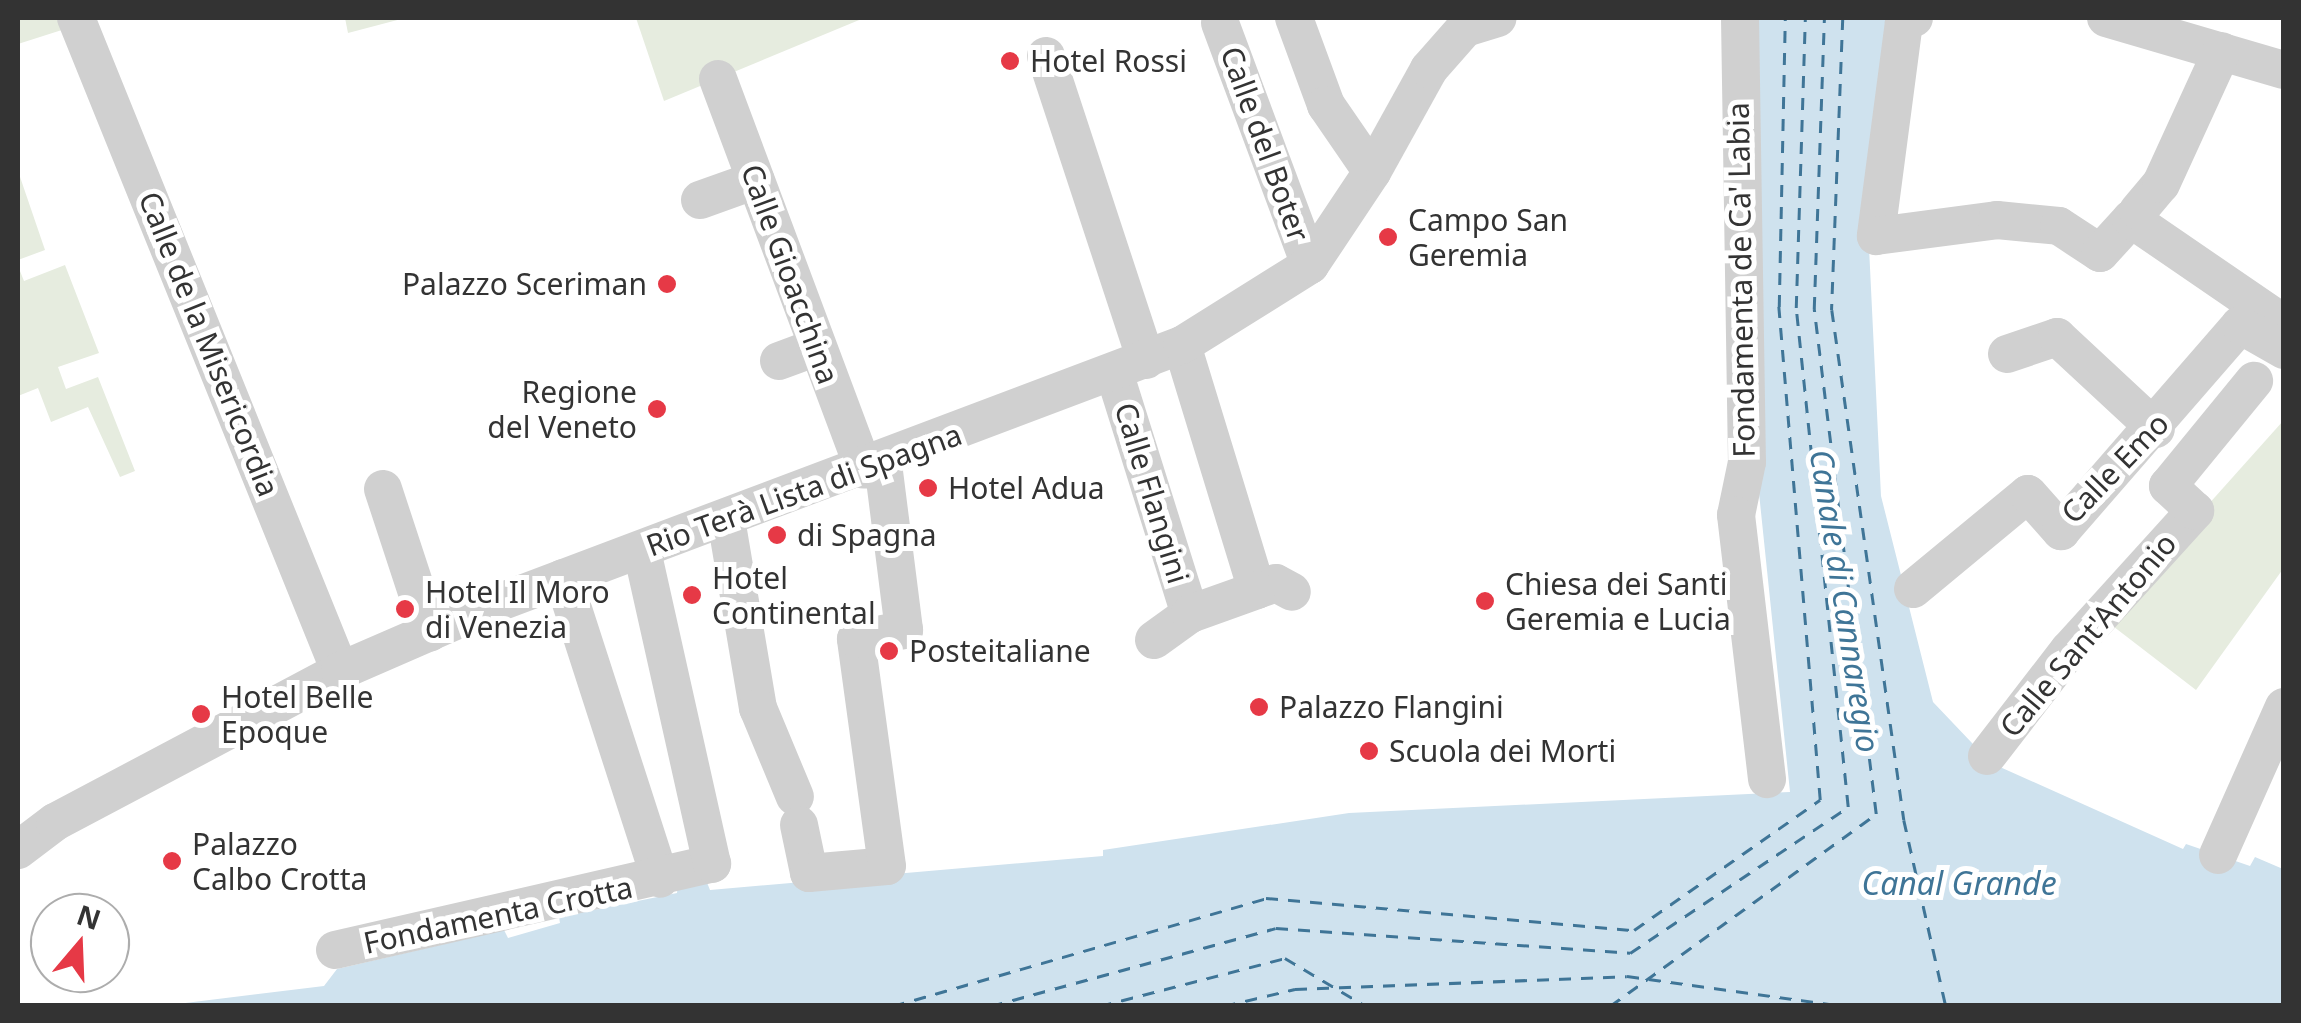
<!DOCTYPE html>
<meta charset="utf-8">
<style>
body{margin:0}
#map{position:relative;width:2301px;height:1023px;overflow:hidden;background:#fff;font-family:"Noto Sans",sans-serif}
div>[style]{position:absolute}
.green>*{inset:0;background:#e6ecdf}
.water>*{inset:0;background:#cfe2ee}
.ferry>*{height:2.5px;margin-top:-1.25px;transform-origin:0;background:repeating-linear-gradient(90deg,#3f7597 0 12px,transparent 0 22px)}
.pedestrian>*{height:38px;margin:-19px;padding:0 19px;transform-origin:19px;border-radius:19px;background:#d0d0d0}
.dots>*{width:28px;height:28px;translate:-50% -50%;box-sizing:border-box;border:5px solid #fff;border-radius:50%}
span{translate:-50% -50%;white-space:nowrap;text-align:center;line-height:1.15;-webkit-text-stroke:10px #fff;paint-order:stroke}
.poi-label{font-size:30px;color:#333}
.left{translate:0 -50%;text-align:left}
.right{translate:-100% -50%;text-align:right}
.street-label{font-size:30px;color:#333}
.water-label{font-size:32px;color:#3f7597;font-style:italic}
.frame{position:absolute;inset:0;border:20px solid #333;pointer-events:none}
.north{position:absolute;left:30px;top:893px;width:100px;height:100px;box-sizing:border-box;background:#fff;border:2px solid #adadad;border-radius:50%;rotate:19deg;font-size:28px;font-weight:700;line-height:40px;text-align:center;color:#333}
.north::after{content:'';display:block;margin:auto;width:35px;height:45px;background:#e63946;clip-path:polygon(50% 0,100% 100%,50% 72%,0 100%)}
</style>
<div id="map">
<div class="green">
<i style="clip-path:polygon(18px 18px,59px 18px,65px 29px,18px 44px)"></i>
<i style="clip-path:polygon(345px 18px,405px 18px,348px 33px)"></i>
<i style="clip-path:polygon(636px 18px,864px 18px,664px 101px)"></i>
<i style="clip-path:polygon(18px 171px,45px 250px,18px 260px)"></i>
<i style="clip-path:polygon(65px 265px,99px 353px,58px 367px,66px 389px,98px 377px,135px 471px,120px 477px,88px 407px,51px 422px,38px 388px,18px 396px,18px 266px,24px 281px)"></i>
<i style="clip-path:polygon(2283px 421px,2283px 569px,2196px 690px,2105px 620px)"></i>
</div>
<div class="water">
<i style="clip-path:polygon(1753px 18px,1899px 18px,1869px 247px,1881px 496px,1933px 702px,1991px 763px,2183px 849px,2186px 844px,2250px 866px,2255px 857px,2283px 869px,2283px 1005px,161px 1006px,324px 986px,337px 969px,504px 930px,508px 938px,560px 923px,559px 917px,677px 893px,678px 882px,706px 880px,710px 890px,1103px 856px,1103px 850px,1349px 813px,1790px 792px,1759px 493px)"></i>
</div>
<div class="ferry">
<i style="left:1843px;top:18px;width:292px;rotate:92.2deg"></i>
<i style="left:1832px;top:310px;width:515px;rotate:81.96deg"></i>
<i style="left:1904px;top:820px;width:191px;rotate:77.3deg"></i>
<i style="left:893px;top:1006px;width:388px;rotate:-16.1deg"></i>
<i style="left:1266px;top:898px;width:369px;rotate:5deg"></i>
<i style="left:1634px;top:930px;width:227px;rotate:-35deg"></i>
<i style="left:1820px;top:800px;width:495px;rotate:-94.8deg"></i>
<i style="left:1779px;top:307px;width:289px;rotate:-88.8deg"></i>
<i style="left:991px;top:1006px;width:295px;rotate:-15.3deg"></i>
<i style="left:1276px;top:928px;width:355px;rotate:4deg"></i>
<i style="left:1630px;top:953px;width:262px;rotate:-33.8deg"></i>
<i style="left:1848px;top:807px;width:502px;rotate:-95.95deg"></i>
<i style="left:1796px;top:308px;width:290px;rotate:-88.2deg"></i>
<i style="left:1100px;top:1006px;width:191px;rotate:-14.5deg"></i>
<i style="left:1285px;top:958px;width:94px;rotate:30.7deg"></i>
<i style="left:1224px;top:1006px;width:73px;rotate:-13.5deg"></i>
<i style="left:1295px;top:989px;width:332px;rotate:-2.2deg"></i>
<i style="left:1627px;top:976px;width:217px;rotate:7.9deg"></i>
<i style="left:1610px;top:1006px;width:328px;rotate:-35.8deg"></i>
<i style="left:1876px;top:814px;width:509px;rotate:-97deg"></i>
<i style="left:1814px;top:309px;width:291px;rotate:-88deg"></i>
</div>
<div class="pedestrian">
<i style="left:76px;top:18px;width:704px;rotate:67.99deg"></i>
<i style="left:1294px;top:18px;width:93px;rotate:69.8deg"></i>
<i style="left:1326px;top:105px;width:81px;rotate:55.5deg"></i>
<i style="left:1740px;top:18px;width:444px;rotate:89.1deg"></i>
<i style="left:1747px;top:462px;width:54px;rotate:101.7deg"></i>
<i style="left:1736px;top:515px;width:266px;rotate:83.3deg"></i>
<i style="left:1914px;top:18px;width:11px;rotate:158deg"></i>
<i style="left:1904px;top:22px;width:216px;rotate:97.5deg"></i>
<i style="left:1876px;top:236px;width:122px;rotate:-7.5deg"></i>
<i style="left:1997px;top:220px;width:62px;rotate:5.5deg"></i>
<i style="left:2059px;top:226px;width:49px;rotate:33.4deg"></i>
<i style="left:2100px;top:253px;width:46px;rotate:-47.6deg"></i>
<i style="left:2131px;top:219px;width:173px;rotate:34.4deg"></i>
<i style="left:2106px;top:18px;width:185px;rotate:16.3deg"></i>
<i style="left:1220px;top:23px;width:258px;rotate:69.6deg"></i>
<i style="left:1046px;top:56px;width:320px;rotate:71.8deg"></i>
<i style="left:718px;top:79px;width:417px;rotate:69.5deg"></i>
<i style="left:700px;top:200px;width:59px;rotate:-19.7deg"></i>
<i style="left:2138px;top:211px;width:35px;rotate:-50deg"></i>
<i style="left:2161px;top:184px;width:146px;rotate:-65.4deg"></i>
<i style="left:1182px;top:345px;width:256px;rotate:73deg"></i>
<i style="left:1257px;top:590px;width:20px;rotate:-20deg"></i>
<i style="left:1276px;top:583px;width:18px;rotate:29deg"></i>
<i style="left:2007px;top:354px;width:53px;rotate:-18.8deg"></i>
<i style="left:2057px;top:337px;width:135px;rotate:42.9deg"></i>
<i style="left:779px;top:361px;width:40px;rotate:-20.2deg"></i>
<i style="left:1114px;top:372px;width:254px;rotate:72.6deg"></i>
<i style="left:383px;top:489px;width:151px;rotate:71.8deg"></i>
<i style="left:726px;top:519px;width:192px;rotate:80.4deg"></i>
<i style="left:758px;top:708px;width:96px;rotate:67.4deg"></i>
<i style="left:563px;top:578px;width:316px;rotate:72.1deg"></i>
<i style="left:1913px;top:589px;width:149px;rotate:-39.6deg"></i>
<i style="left:2028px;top:494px;width:50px;rotate:48.3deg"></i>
<i style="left:2061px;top:531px;width:273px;rotate:-49deg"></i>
<i style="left:2240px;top:325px;width:51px;rotate:29.6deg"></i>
<i style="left:1154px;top:640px;width:44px;rotate:-35.8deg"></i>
<i style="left:1190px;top:614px;width:71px;rotate:-19.7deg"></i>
<i style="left:1987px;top:756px;width:134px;rotate:-52.3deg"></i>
<i style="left:2069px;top:650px;width:188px;rotate:-47.8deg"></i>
<i style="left:2195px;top:511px;width:37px;rotate:-137deg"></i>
<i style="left:2168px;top:486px;width:136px;rotate:-50.7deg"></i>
<i style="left:799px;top:825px;width:49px;rotate:78.2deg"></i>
<i style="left:809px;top:873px;width:78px;rotate:-5.1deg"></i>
<i style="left:887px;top:866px;width:229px;rotate:-97.8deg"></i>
<i style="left:856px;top:639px;width:49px;rotate:-10.6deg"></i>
<i style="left:904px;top:630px;width:168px;rotate:-97.2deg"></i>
<i style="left:18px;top:850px;width:46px;rotate:-37.1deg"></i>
<i style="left:55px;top:822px;width:323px;rotate:-27.9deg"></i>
<i style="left:340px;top:671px;width:166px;rotate:-23.5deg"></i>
<i style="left:492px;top:605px;width:737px;rotate:-20.65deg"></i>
<i style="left:1182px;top:345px;width:151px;rotate:-32deg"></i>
<i style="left:1310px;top:265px;width:112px;rotate:-56.3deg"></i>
<i style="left:1372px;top:172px;width:118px;rotate:-61deg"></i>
<i style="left:1429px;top:69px;width:55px;rotate:-48.7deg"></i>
<i style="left:1465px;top:28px;width:34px;rotate:-17deg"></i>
<i style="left:2218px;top:855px;width:162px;rotate:-66deg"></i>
<i style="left:335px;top:950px;width:387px;rotate:-12.9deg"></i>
<i style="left:712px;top:864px;width:322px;rotate:-102.6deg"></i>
</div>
<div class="dots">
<i style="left:1010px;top:61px;background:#e63946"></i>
<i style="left:1388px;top:237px;background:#e63946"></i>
<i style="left:667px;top:284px;background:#e63946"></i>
<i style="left:657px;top:409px;background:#e63946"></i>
<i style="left:928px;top:488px;background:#e63946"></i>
<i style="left:777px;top:535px;background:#e63946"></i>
<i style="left:692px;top:595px;background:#e63946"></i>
<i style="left:1485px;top:601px;background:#e63946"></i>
<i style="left:405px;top:609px;background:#e63946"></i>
<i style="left:889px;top:651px;background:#e63946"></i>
<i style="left:1259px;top:707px;background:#e63946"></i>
<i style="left:201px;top:714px;background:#e63946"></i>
<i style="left:1369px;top:751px;background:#e63946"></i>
<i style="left:172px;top:861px;background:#e63946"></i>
</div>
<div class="poi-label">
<span class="left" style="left:1030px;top:61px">Hotel Rossi</span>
<span class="left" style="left:1408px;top:237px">Campo San<br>Geremia</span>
<span class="right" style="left:647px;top:284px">Palazzo Sceriman</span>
<span class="right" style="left:637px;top:409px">Regione<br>del Veneto</span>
<span class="left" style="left:948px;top:488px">Hotel Adua</span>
<span class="left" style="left:797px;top:535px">di Spagna</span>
<span class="left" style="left:712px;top:595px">Hotel<br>Continental</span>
<span class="left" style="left:1505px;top:601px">Chiesa dei Santi<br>Geremia e Lucia</span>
<span class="left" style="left:425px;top:609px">Hotel Il Moro<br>di Venezia</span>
<span class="left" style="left:909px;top:651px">Posteitaliane</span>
<span class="left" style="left:221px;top:714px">Hotel Belle<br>Epoque</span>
<span class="left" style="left:1279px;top:707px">Palazzo Flangini</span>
<span class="left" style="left:1389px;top:751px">Scuola dei Morti</span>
<span class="left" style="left:192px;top:861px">Palazzo<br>Calbo Crotta</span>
</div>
<div class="street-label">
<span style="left:1265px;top:144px;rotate:70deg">Calle del Boter</span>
<span style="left:790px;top:274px;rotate:70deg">Calle Gioacchina</span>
<span style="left:1741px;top:280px;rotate:-91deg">Fondamenta de Ca' Labia</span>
<span style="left:209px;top:344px;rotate:68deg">Calle de la Misericordia</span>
<span style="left:2115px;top:468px;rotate:-46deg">Calle Emo</span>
<span style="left:804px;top:490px;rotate:-20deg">Rio Terà Lista di Spagna</span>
<span style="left:1152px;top:493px;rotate:73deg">Calle Flangini</span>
<span style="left:2088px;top:635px;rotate:-50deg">Calle Sant'Antonio</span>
<span style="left:498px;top:915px;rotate:-12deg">Fondamenta Crotta</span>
</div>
<div class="water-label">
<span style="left:1845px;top:601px;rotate:81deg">Canale di Cannaregio</span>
<span style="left:1959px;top:883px">Canal Grande</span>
</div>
<div class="frame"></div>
<div class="north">N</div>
</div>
